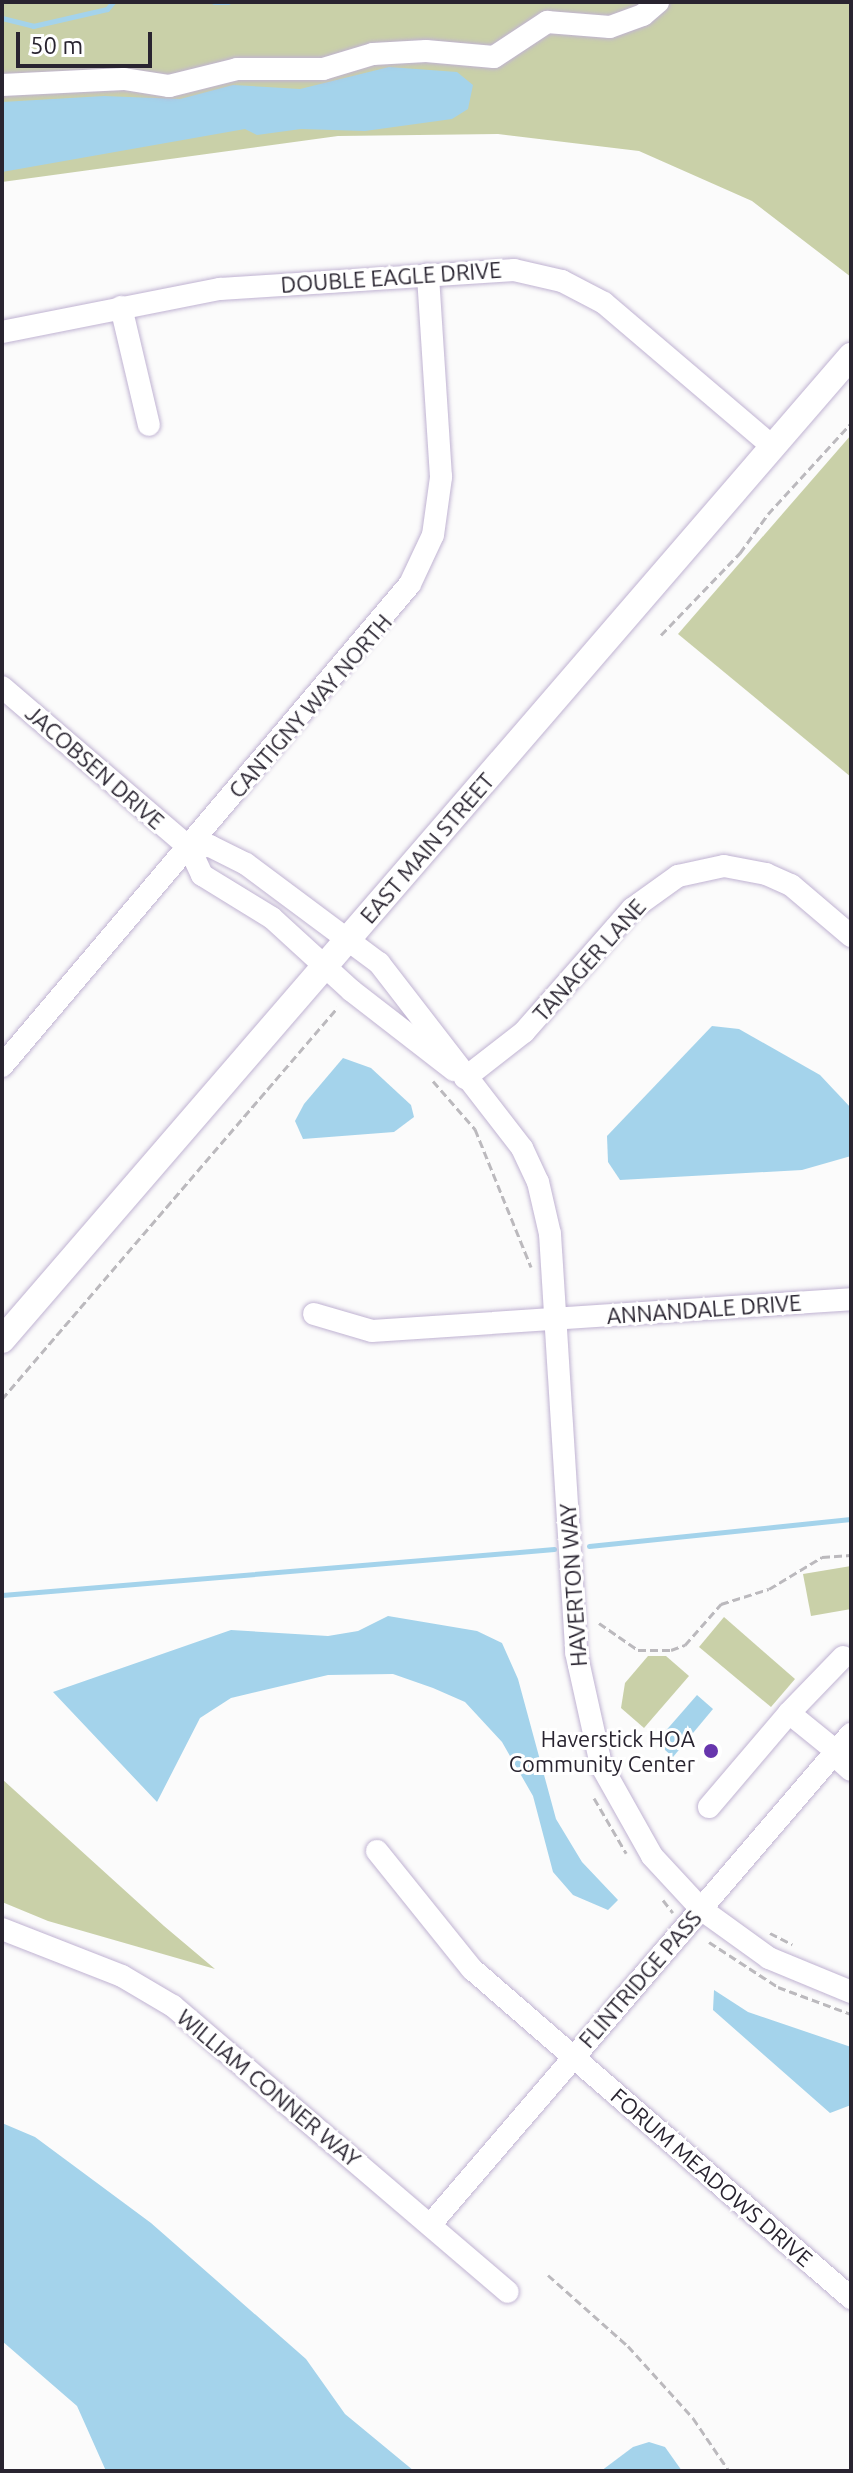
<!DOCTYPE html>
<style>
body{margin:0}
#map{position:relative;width:853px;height:2473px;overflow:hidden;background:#fbfbfb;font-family:Ubuntu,sans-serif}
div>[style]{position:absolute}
.green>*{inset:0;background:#c9d0a8}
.water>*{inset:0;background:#a4d3eb}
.stream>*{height:5px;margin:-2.5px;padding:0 2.5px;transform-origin:2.5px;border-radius:2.5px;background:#a4d3eb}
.path>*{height:3px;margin-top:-1.5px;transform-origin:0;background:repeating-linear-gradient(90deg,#bbb9bd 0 8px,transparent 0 12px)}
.roads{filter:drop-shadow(0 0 2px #c0b3d2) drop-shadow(0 0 2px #c0b3d2)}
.minor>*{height:22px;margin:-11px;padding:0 11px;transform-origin:11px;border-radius:11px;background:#fff}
.major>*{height:26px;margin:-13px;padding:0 13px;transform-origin:13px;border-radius:13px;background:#fff}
.dots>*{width:22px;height:22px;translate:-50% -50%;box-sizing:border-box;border:4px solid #fff;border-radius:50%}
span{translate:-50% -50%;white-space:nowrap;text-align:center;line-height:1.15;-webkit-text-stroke:6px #fff;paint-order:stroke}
.street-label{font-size:22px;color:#292430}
.poi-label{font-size:22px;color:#292430}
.right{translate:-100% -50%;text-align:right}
.frame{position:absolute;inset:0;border:4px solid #292430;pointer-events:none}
.scale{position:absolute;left:16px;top:32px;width:136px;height:36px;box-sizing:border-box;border:4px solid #292430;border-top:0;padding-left:10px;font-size:24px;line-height:28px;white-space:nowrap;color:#292430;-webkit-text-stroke:6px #fff;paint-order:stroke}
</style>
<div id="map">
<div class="green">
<i style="clip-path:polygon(2px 2px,851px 2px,851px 277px,752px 201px,639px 151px,498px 134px,338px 136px,2px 182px)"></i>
<i style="clip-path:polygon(851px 435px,851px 777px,678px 634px)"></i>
<i style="clip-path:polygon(851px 1566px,851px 1609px,811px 1616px,803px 1574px)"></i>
<i style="clip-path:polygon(724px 1617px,795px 1679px,771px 1707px,699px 1647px)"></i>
<i style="clip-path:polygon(648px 1656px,666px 1656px,689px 1676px,644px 1728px,621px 1708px,625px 1683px)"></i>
<i style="clip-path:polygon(2px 1779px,164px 1926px,215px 1969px,48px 1921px,2px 1902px)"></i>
</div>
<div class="water">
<i style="clip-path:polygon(389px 67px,457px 72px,473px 85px,468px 109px,452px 119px,365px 131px,301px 129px,257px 135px,245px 129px,2px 172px,2px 102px,104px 96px,180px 99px,233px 85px,300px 89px)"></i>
<i style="clip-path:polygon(712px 1026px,739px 1029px,820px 1075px,851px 1108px,851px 1156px,802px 1170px,620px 1180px,608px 1162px,607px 1136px)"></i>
<i style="clip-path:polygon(343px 1058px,371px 1068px,411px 1105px,414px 1117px,394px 1132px,303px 1139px,295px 1121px,304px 1104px)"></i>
<i style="clip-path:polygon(388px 1616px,477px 1631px,502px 1643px,518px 1679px,556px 1819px,582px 1862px,618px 1900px,608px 1910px,573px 1895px,553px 1872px,533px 1796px,502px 1742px,465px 1702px,433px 1688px,393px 1674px,328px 1675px,231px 1698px,200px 1718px,157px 1802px,53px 1692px,231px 1630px,328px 1636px,358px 1631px)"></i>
<i style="clip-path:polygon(697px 1695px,713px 1709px,673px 1757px,656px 1742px)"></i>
<i style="clip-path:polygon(714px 1990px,748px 2012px,851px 2047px,851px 2105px,830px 2113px,713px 2010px)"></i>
<i style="clip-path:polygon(2px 2123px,35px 2137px,151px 2223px,306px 2359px,345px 2414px,414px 2471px,106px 2471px,77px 2406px,2px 2341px)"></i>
<i style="clip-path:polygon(649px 2442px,665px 2447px,682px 2471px,601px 2471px,633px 2447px)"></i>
</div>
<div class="stream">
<i style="left:214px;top:2px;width:14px"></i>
<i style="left:2px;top:18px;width:32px;rotate:14deg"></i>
<i style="left:33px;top:26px;width:76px;rotate:-12.9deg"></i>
<i style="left:107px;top:9px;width:9px;rotate:-49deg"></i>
<i style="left:589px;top:1546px;width:263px;rotate:-5.9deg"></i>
<i style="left:2px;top:1595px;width:554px;rotate:-4.76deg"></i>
</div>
<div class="path">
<i style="left:661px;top:635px;width:114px;rotate:-46.1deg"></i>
<i style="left:740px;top:553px;width:48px;rotate:-54.3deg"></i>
<i style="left:768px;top:514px;width:123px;rotate:-47.6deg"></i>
<i style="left:433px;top:1081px;width:64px;rotate:48.8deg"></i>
<i style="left:475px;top:1129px;width:149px;rotate:67.9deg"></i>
<i style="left:2px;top:1399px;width:516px;rotate:-49.4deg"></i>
<i style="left:599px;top:1623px;width:47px;rotate:34.7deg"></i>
<i style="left:638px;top:1650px;width:33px"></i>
<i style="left:671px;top:1650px;width:15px;rotate:-20deg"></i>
<i style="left:685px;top:1645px;width:55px;rotate:-48.7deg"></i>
<i style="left:721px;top:1604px;width:50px;rotate:-17.4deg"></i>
<i style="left:769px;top:1589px;width:62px;rotate:-31.1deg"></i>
<i style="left:822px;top:1557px;width:29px;rotate:-4deg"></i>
<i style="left:594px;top:1798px;width:64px;rotate:59.8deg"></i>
<i style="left:663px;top:1900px;width:16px;rotate:52deg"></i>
<i style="left:770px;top:1933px;width:25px;rotate:27deg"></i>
<i style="left:709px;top:1942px;width:82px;rotate:33.1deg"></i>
<i style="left:778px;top:1987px;width:78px;rotate:20.3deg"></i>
<i style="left:548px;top:2275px;width:107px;rotate:41.6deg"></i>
<i style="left:628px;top:2346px;width:97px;rotate:47.9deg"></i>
<i style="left:693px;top:2418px;width:64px;rotate:55.8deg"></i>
</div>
<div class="roads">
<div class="minor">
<i style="left:2px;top:85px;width:122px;rotate:-2.8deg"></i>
<i style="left:124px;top:79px;width:46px;rotate:8.8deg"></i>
<i style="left:169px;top:86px;width:70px;rotate:-14deg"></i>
<i style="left:237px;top:69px;width:86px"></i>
<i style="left:323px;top:69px;width:52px;rotate:-16.7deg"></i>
<i style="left:373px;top:54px;width:53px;rotate:-3.2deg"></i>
<i style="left:426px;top:51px;width:68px;rotate:5deg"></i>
<i style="left:494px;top:57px;width:64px;rotate:-33.4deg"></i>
<i style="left:547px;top:22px;width:63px;rotate:4.5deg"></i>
<i style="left:610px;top:27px;width:35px;rotate:-20deg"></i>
<i style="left:643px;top:15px;width:20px;rotate:-41deg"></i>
<i style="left:121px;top:307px;width:121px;rotate:76.7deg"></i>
<i style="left:2px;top:332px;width:222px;rotate:-11.2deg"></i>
<i style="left:220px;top:289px;width:295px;rotate:-3.7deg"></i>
<i style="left:514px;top:270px;width:49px;rotate:12.9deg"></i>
<i style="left:562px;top:281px;width:47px;rotate:27.6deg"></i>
<i style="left:604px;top:303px;width:222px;rotate:40.4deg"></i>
<i style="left:2px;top:687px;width:246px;rotate:40.6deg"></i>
<i style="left:189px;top:847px;width:31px;rotate:65deg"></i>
<i style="left:202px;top:875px;width:82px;rotate:31.6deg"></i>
<i style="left:272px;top:918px;width:108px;rotate:42.4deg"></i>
<i style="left:352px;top:991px;width:129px;rotate:37.8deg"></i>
<i style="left:189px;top:847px;width:21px;rotate:-3deg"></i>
<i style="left:210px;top:846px;width:40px;rotate:26.6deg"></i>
<i style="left:246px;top:864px;width:166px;rotate:36.7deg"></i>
<i style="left:379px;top:963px;width:234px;rotate:52.3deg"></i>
<i style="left:522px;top:1148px;width:38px;rotate:65deg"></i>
<i style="left:538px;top:1182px;width:53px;rotate:77deg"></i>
<i style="left:550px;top:1234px;width:419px;rotate:86.4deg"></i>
<i style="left:576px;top:1652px;width:116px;rotate:77.5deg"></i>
<i style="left:601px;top:1765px;width:104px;rotate:60.7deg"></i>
<i style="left:652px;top:1856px;width:72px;rotate:47.2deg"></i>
<i style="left:701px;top:1909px;width:84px;rotate:35.8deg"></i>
<i style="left:769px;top:1958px;width:89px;rotate:22.5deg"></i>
<i style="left:2px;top:1066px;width:631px;rotate:-49.75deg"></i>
<i style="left:410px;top:584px;width:54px;rotate:-64.9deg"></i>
<i style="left:433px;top:535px;width:59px;rotate:-82.1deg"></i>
<i style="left:441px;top:477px;width:203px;rotate:-93.7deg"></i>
<i style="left:465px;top:1078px;width:75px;rotate:-37.9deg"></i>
<i style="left:524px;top:1032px;width:164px;rotate:-48.7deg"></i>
<i style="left:632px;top:909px;width:57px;rotate:-35.7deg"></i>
<i style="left:678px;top:876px;width:47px;rotate:-12.3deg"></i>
<i style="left:724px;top:866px;width:43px;rotate:10.8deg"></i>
<i style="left:766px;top:874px;width:27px;rotate:24deg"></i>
<i style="left:791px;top:885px;width:79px;rotate:40.4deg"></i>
<i style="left:314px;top:1314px;width:60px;rotate:16.3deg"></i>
<i style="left:372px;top:1331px;width:480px;rotate:-3.8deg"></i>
<i style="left:789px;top:1713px;width:78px;rotate:-46deg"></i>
<i style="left:833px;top:1754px;width:24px;rotate:42deg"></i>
<i style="left:709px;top:1807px;width:123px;rotate:-49.6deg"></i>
<i style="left:789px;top:1713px;width:60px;rotate:39deg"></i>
<i style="left:377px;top:1851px;width:151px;rotate:51.2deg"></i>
<i style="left:472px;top:1969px;width:502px;rotate:40.96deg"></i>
<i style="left:2px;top:1929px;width:129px;rotate:21.4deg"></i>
<i style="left:122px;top:1976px;width:59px;rotate:30.5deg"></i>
<i style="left:173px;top:2006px;width:440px;rotate:40.5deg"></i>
<i style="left:430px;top:2225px;width:647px;rotate:-49.39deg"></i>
</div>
<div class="major">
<i style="left:2px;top:1340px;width:1300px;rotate:-49.21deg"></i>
</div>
</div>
<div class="dots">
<i style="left:711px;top:1751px;background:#6736ad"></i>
</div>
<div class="street-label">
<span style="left:391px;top:277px;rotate:-4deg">DOUBLE EAGLE DRIVE</span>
<span style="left:310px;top:706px;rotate:-49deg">CANTIGNY WAY NORTH</span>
<span style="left:95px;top:767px;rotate:41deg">JACOBSEN DRIVE</span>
<span style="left:427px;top:848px;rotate:-49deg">EAST MAIN STREET</span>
<span style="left:589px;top:960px;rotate:-48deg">TANAGER LANE</span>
<span style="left:704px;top:1309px;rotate:-4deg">ANNANDALE DRIVE</span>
<span style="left:573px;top:1585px;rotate:-94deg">HAVERTON WAY</span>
<span style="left:640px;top:1979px;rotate:-49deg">FLINTRIDGE PASS</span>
<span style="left:269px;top:2088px;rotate:40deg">WILLIAM CONNER WAY</span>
<span style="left:712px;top:2177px;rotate:41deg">FORUM MEADOWS DRIVE</span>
</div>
<div class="poi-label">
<span class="right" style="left:695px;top:1751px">Haverstick HOA<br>Community Center</span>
</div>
<div class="frame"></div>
<div class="scale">50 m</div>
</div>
